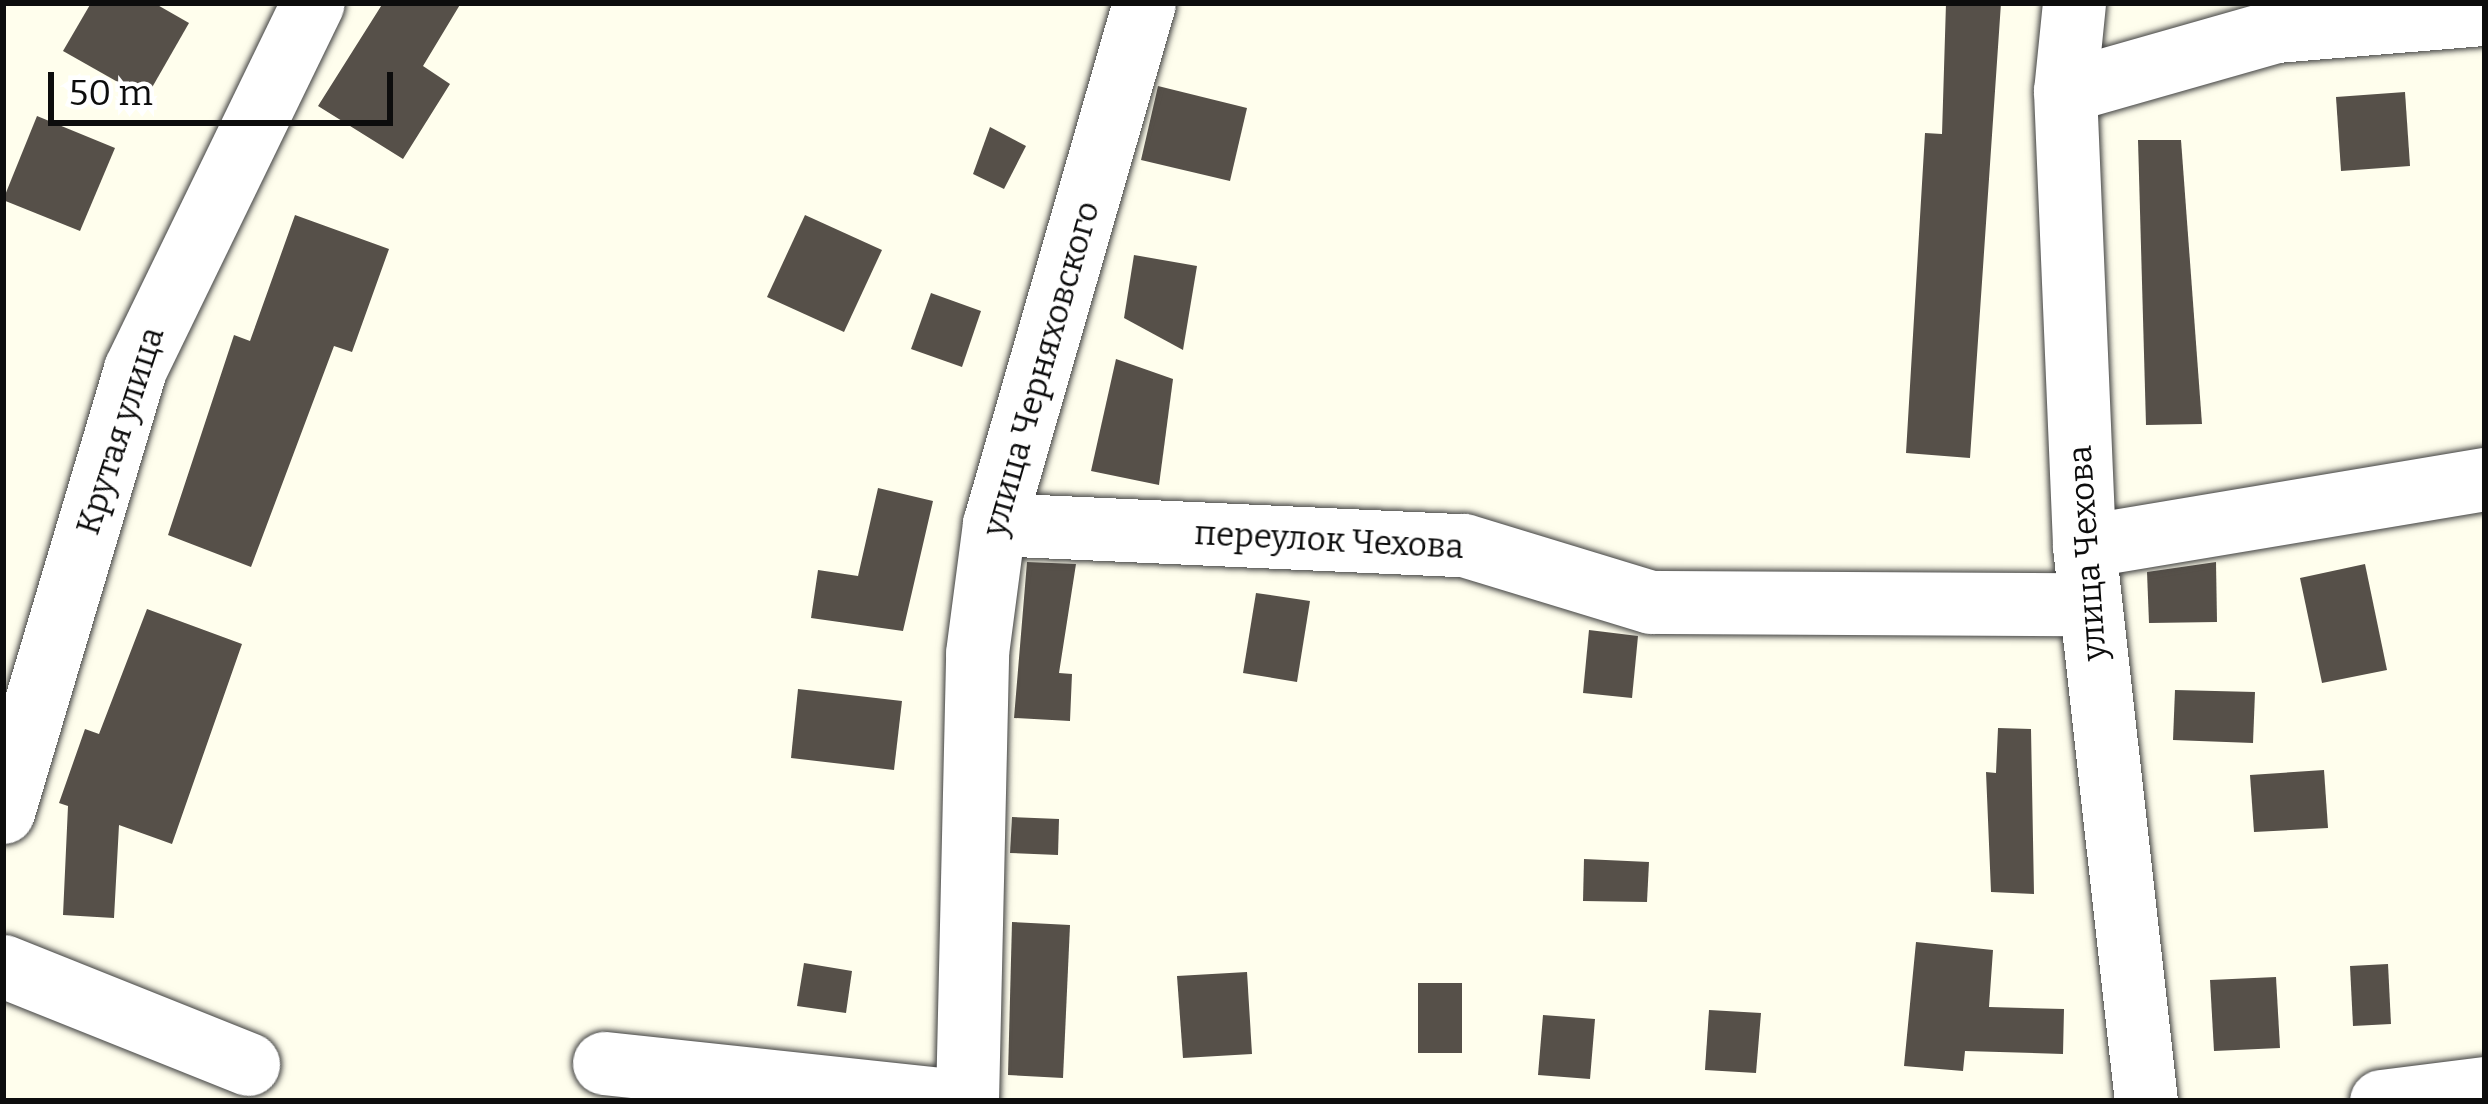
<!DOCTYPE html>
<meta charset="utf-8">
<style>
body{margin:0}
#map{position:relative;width:2488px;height:1104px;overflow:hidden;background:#fffeed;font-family:Bitter,serif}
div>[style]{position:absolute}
.building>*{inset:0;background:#565049}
.roads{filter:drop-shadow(0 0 3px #404040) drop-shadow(0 0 3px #404040)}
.minor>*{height:63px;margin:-31.5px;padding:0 31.5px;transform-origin:31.5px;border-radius:31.5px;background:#fff}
span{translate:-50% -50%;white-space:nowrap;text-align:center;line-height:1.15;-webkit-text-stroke:12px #fff;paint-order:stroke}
.street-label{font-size:33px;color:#0d0d0d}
.frame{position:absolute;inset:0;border:6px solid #0d0d0d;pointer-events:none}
.scale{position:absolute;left:48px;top:72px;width:345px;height:54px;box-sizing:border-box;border:6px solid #0d0d0d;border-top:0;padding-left:15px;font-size:36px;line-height:42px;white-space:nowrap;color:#0d0d0d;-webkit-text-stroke:9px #fff;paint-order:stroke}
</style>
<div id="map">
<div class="building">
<i style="clip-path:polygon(91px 3px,154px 3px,189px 23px,146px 98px,63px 51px)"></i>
<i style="clip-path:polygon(383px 3px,461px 3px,423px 66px,450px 84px,403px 159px,318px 106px)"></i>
<i style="clip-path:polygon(1946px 3px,2001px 3px,1970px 458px,1906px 453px,1925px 133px,1942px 134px)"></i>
<i style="clip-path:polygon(1158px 86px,1247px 108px,1230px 181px,1141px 160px)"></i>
<i style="clip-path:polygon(2405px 92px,2410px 166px,2341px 171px,2336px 97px)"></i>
<i style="clip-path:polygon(37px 116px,115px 148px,80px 231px,3px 200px)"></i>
<i style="clip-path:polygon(990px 127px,1026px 146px,1004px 189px,973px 174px)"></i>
<i style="clip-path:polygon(2138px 140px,2181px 140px,2202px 424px,2146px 425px)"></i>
<i style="clip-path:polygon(295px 215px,389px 249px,352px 352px,334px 346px,251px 567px,168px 535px,234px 335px,250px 341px)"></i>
<i style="clip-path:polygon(805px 215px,882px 250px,844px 332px,767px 297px)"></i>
<i style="clip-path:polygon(1134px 255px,1197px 266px,1183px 350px,1124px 318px)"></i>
<i style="clip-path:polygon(931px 293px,981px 311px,962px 367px,911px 349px)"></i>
<i style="clip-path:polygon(1116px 359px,1173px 379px,1159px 485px,1091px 471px)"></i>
<i style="clip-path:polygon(878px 488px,933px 501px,903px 631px,811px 618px,818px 570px,858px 576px)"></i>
<i style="clip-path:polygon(1027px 562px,1076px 564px,1059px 673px,1072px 674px,1070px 721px,1014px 718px)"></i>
<i style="clip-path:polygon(2216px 562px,2217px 622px,2149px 623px,2147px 572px)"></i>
<i style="clip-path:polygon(2365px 564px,2387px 670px,2322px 683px,2300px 578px)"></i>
<i style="clip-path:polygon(1256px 593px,1310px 601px,1297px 682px,1243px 673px)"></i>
<i style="clip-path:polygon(147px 609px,242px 644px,172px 844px,119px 825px,114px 918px,63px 915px,68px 806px,59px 803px,85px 729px,99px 734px)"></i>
<i style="clip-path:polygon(1589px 630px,1638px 636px,1632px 698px,1583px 693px)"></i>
<i style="clip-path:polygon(798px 689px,902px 701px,894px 770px,791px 758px)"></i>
<i style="clip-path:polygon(2175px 690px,2255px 692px,2253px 743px,2173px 740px)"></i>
<i style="clip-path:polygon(1998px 728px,2031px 729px,2034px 894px,1991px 892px,1986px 772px,1996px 773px)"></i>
<i style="clip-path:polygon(2324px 770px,2328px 828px,2254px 832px,2250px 775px)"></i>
<i style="clip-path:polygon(1012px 817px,1059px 819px,1058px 855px,1010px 853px)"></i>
<i style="clip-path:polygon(1584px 859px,1649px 862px,1647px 902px,1583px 901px)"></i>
<i style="clip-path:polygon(1012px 922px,1070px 925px,1063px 1078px,1008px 1075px)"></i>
<i style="clip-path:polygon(1916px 942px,1993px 950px,1989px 1007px,2064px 1009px,2063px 1054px,1965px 1051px,1963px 1071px,1904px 1066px)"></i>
<i style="clip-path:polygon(804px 963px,852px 971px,846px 1013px,797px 1006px)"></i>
<i style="clip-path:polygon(2388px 964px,2391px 1024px,2353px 1026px,2350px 966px)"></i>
<i style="clip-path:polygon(1247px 972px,1252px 1054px,1183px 1058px,1177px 976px)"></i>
<i style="clip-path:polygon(2276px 977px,2280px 1048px,2214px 1051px,2210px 980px)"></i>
<i style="clip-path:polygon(1418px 983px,1462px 983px,1462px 1053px,1418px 1053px)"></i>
<i style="clip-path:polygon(1709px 1010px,1761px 1013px,1756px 1073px,1705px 1070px)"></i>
<i style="clip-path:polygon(1543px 1015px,1595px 1019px,1590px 1079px,1538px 1075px)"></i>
</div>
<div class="roads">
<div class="minor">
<i style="left:2074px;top:3px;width:88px;rotate:95.8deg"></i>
<i style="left:2065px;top:91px;width:455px;rotate:87.6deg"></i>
<i style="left:2084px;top:546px;width:558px;rotate:83.63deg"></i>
<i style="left:2065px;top:91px;width:219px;rotate:-15.9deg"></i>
<i style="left:2276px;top:31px;width:210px;rotate:-4.7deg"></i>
<i style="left:994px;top:524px;width:470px;rotate:2.6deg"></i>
<i style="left:1464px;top:545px;width:195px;rotate:17deg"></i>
<i style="left:1651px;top:602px;width:438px;rotate:0.3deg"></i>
<i style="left:2084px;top:546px;width:407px;rotate:-9.5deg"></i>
<i style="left:3px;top:812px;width:462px;rotate:-73.4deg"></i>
<i style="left:135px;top:369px;width:407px;rotate:-64.1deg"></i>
<i style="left:3px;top:966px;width:264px;rotate:21.8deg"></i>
<i style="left:604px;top:1063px;width:357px;rotate:6.1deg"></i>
<i style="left:967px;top:1101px;width:448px;rotate:-88.7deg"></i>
<i style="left:977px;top:653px;width:130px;rotate:-82.5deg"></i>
<i style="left:994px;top:524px;width:542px;rotate:-73.94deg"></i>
<i style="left:2381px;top:1101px;width:105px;rotate:-7.1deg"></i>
</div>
</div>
<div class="street-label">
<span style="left:1042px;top:369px;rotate:-74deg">улица Черняховского</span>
<span style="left:121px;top:431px;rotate:-72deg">Крутая улица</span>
<span style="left:1329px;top:541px;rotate:3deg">переулок Чехова</span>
<span style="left:2088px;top:553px;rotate:-94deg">улица Чехова</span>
</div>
<div class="frame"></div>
<div class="scale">50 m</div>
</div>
